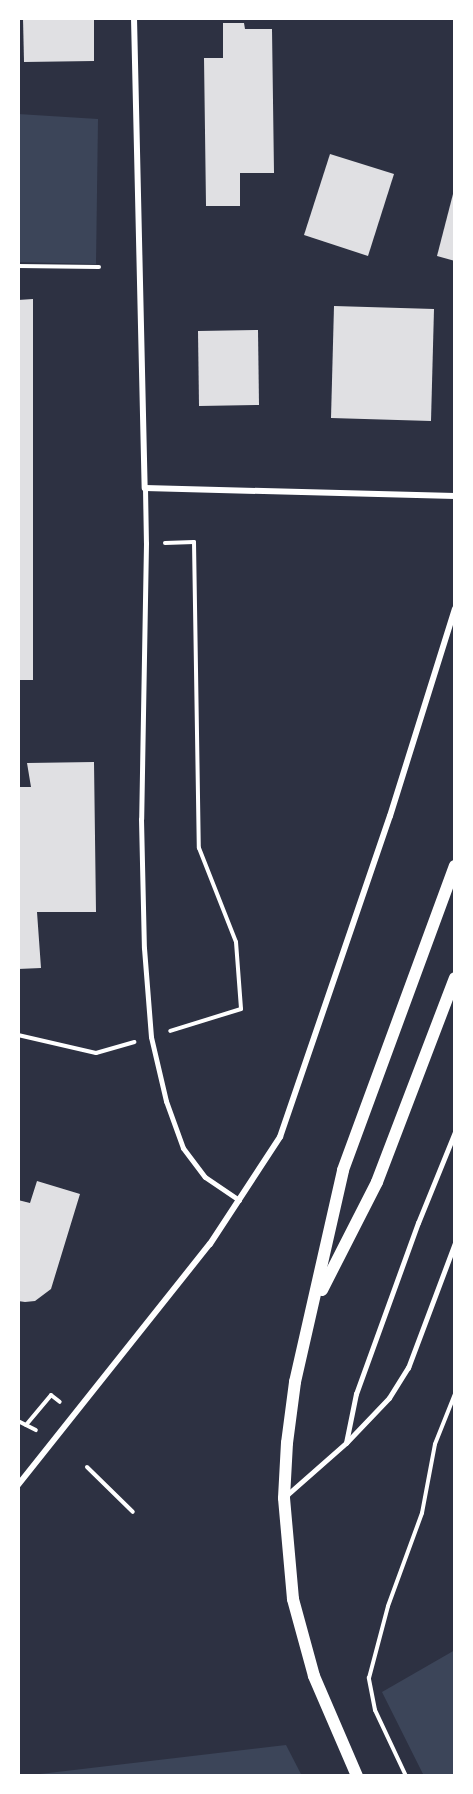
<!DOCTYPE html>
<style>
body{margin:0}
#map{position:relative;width:473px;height:1794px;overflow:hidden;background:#2d3142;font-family:Raleway,sans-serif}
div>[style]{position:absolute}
.green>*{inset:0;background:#3c4559}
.building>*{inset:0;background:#e0e0e3}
.path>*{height:4px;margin:-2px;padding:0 2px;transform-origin:2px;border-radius:2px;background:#fff}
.service>*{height:4.5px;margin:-2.25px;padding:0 2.25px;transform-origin:2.25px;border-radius:2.25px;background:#fff}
.pedestrian>*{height:5px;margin:-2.5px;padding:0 2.5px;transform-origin:2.5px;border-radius:2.5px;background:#fff}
.minor>*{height:6px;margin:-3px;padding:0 3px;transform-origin:3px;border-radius:3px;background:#fff}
.secondary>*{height:12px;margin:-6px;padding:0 6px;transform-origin:6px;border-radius:6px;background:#fff}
span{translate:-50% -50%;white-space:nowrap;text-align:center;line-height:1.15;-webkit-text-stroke:4.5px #fff;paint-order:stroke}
.frame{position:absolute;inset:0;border:20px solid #fff;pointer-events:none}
</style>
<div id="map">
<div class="green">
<i style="clip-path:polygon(18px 114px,98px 119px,96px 264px,18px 262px)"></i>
<i style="clip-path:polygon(455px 1650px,455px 1776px,424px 1776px,382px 1692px)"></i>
<i style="clip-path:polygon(286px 1745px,302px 1776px,23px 1776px)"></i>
</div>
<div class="building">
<i style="clip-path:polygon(23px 18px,94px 18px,94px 61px,24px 62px)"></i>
<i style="clip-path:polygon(223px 23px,244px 23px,245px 29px,272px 29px,274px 173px,240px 173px,240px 206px,206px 206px,204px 58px,223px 58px)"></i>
<i style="clip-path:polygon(330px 154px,394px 174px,368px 256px,304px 235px)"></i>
<i style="clip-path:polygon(453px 194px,455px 194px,455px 261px,437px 256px)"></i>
<i style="clip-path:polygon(33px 299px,33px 680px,18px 680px,18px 300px)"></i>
<i style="clip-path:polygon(334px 306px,434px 309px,431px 421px,331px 418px)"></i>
<i style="clip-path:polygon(258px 330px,259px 405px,199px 406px,198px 331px)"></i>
<i style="clip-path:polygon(94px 762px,96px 912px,37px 912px,41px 968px,18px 969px,18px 787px,31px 787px,27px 763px)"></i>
<i style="clip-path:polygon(37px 1181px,80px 1194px,51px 1289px,35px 1301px,25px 1302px,18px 1301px,18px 1200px,30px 1203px)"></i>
</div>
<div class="path">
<i style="left:18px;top:266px;width:81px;rotate:0.7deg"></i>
<i style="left:165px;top:543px;width:29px;rotate:-2deg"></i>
<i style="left:194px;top:542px;width:306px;rotate:89.1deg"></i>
<i style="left:199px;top:848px;width:101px;rotate:68.5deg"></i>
<i style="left:236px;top:942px;width:67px;rotate:85.7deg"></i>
<i style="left:241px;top:1009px;width:74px;rotate:162.8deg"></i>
<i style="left:18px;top:1035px;width:80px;rotate:13deg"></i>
<i style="left:96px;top:1053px;width:40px;rotate:-16deg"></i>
<i style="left:18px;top:1421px;width:20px;rotate:27deg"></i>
<i style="left:26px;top:1425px;width:39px;rotate:-50deg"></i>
<i style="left:51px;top:1395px;width:11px;rotate:38deg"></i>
<i style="left:87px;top:1467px;width:64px;rotate:44.4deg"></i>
<i style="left:406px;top:1776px;width:73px;rotate:-115.2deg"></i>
<i style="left:375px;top:1710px;width:33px;rotate:-101deg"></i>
<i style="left:369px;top:1678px;width:74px;rotate:-75.2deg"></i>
<i style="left:388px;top:1606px;width:99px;rotate:-69.9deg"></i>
<i style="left:422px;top:1513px;width:70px;rotate:-79.3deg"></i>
<i style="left:435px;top:1444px;width:54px;rotate:-68.2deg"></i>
</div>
<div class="service">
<i style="left:346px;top:1443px;width:50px;rotate:-78.5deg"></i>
<i style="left:356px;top:1394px;width:182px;rotate:-70.1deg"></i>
<i style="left:418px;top:1223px;width:98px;rotate:-67.9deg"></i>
<i style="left:287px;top:1495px;width:79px;rotate:-41.4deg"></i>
<i style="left:346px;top:1443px;width:62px;rotate:-46.3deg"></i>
<i style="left:389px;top:1398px;width:36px;rotate:-58deg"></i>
<i style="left:408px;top:1368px;width:134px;rotate:-69.4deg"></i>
</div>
<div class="pedestrian">
<i style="left:145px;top:488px;width:55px;rotate:89deg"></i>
<i style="left:146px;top:543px;width:276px;rotate:91deg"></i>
<i style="left:141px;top:819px;width:129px;rotate:88.7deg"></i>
<i style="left:144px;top:948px;width:89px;rotate:85.5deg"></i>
<i style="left:151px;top:1037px;width:66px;rotate:76.8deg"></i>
<i style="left:166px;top:1101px;width:50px;rotate:70.1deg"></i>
<i style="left:183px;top:1148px;width:36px;rotate:53deg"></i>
<i style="left:205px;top:1177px;width:41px;rotate:34.1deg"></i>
</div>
<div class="minor">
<i style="left:134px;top:18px;width:470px;rotate:88.7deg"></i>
<i style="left:145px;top:488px;width:310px;rotate:1.5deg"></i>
<i style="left:18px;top:1485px;width:308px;rotate:-51.5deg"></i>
<i style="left:210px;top:1244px;width:128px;rotate:-56.8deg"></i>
<i style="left:280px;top:1137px;width:339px;rotate:-71.1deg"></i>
<i style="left:390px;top:816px;width:217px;rotate:-72.6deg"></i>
</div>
<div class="secondary">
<i style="left:322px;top:1290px;width:121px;rotate:-63deg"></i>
<i style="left:377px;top:1182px;width:218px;rotate:-69.1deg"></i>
<i style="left:357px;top:1776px;width:109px;rotate:-113.3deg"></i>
<i style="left:314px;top:1676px;width:80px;rotate:-105.3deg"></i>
<i style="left:293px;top:1599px;width:101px;rotate:-95.1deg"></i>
<i style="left:284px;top:1498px;width:55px;rotate:-86.9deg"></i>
<i style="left:287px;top:1443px;width:62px;rotate:-82.5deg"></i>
<i style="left:295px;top:1382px;width:217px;rotate:-77.2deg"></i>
<i style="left:343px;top:1170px;width:324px;rotate:-69.8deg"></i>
</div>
<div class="frame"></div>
</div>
